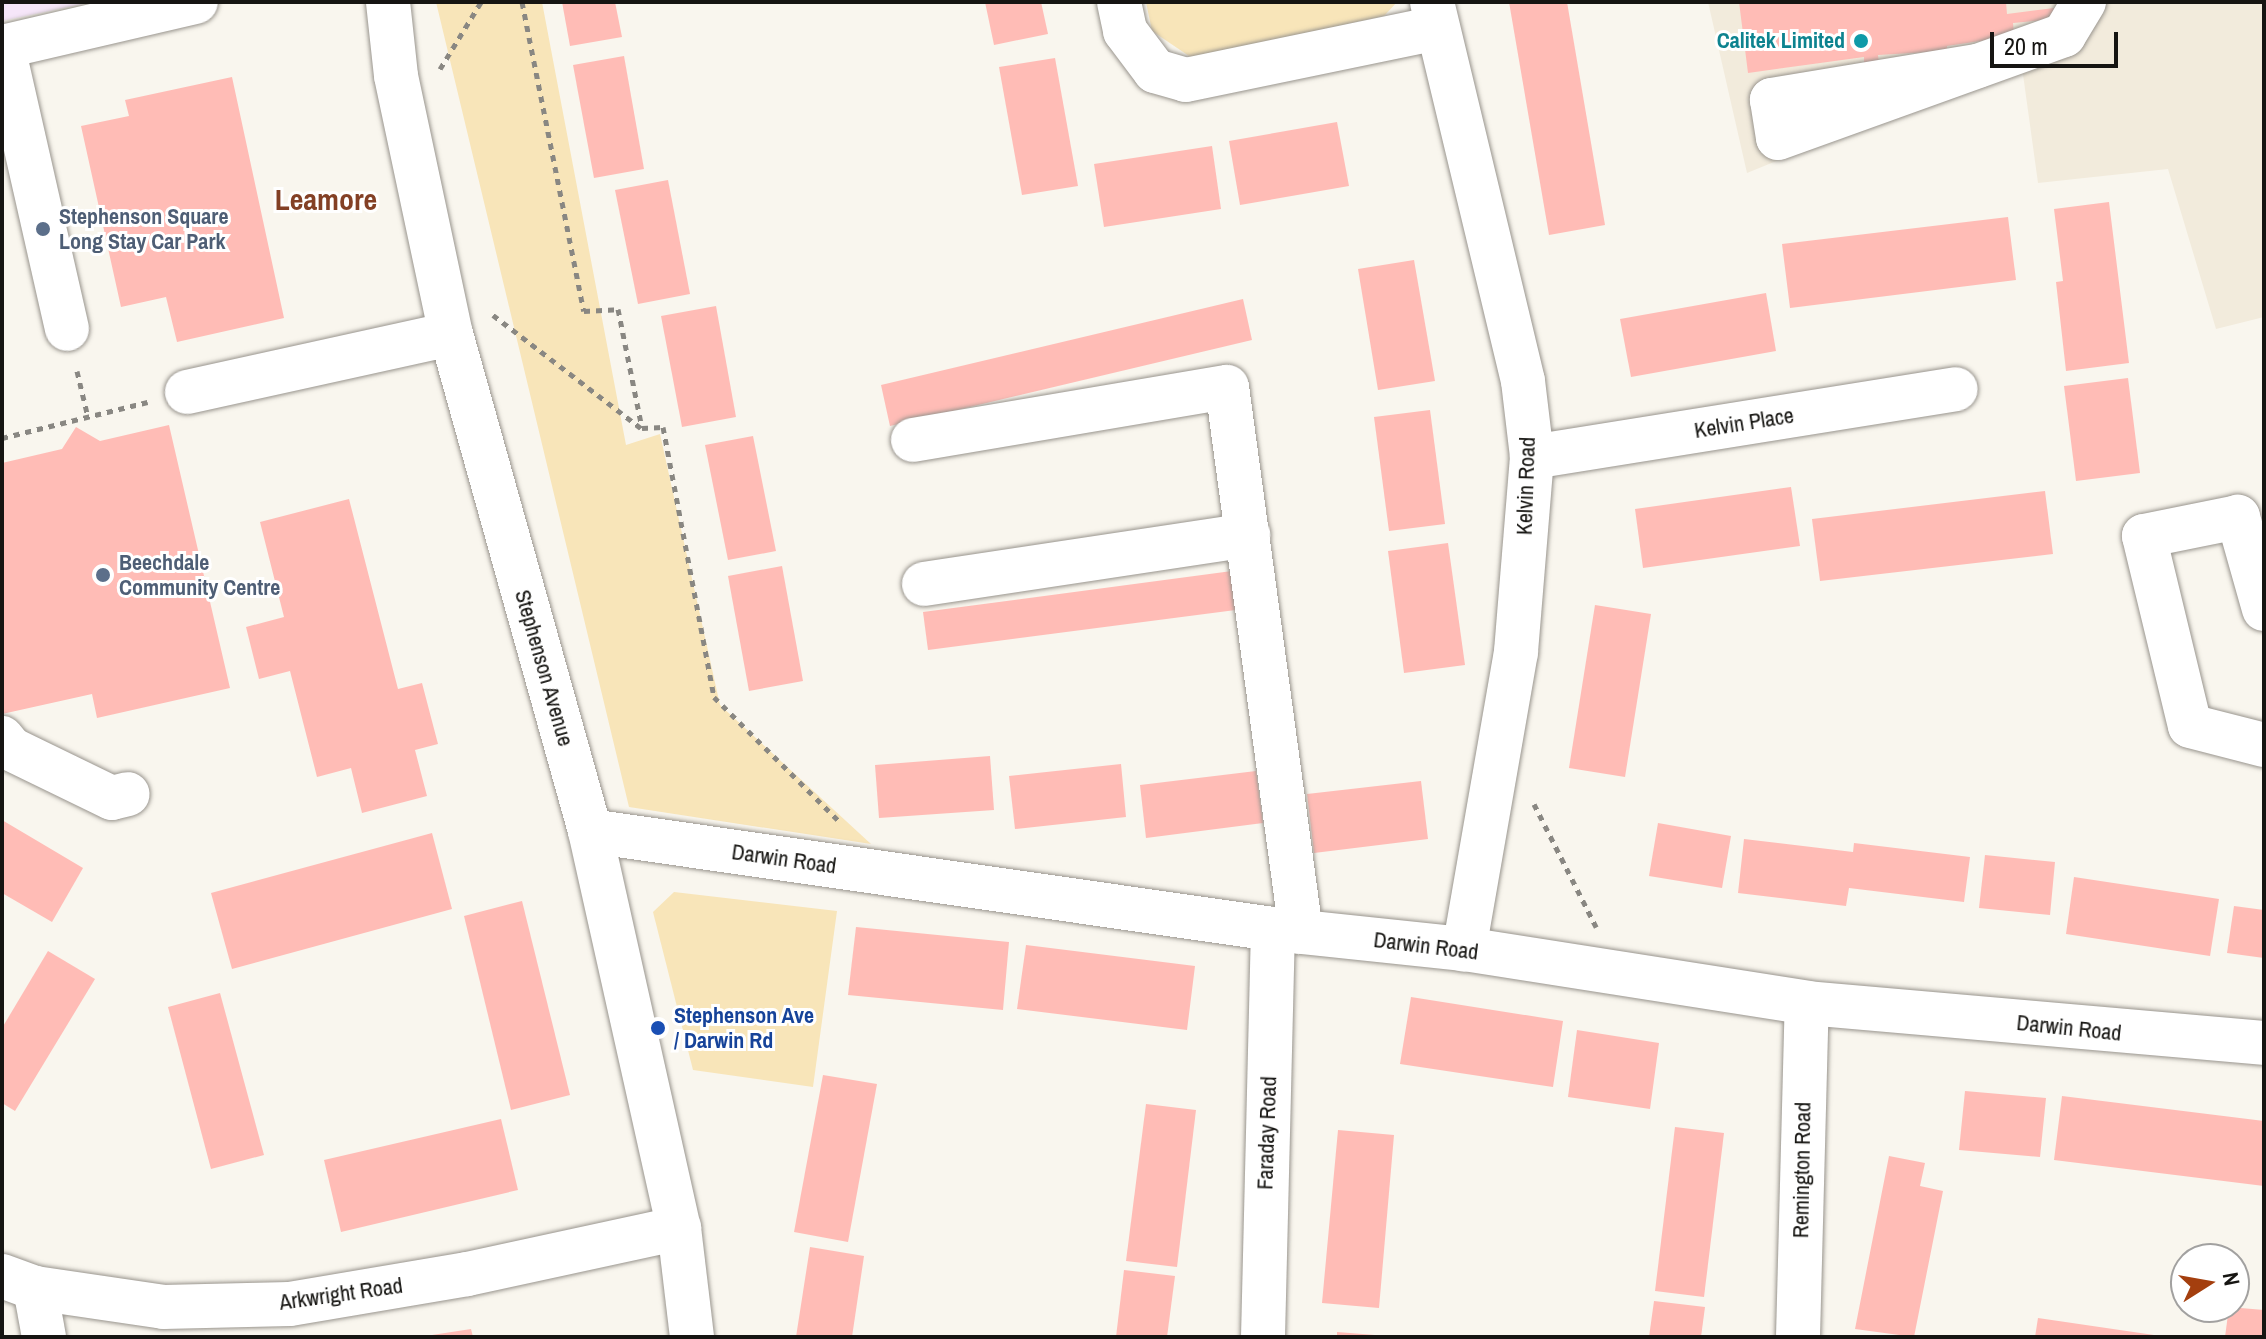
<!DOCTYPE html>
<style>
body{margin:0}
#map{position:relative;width:2266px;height:1339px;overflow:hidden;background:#f9f6ee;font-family:"Archivo Narrow",sans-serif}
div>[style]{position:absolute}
.commercial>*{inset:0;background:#f6e6f9}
.built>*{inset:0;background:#f2ebdc}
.green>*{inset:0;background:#f8e5b9}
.building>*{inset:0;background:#ffbcb6}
.path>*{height:5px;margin-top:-2.5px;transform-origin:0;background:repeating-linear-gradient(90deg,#898782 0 6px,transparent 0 12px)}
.roads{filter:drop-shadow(0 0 2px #99958e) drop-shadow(0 0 2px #99958e)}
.minor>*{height:44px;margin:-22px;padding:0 22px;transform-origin:22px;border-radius:22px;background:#fff}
.dots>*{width:22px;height:22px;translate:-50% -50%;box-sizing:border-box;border:4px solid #fff;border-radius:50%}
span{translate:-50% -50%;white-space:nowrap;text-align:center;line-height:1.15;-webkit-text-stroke:6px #fff;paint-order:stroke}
.culture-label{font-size:22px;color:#0d838f;font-weight:700}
.right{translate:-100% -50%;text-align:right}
.service-label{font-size:22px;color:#4e5e75;font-weight:700}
.left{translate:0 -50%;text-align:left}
.street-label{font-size:22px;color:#161512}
.transit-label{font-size:22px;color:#164399;font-weight:700}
.district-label{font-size:30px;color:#834025;font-weight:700}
.frame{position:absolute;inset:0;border:4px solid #161512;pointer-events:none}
.north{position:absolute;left:2170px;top:1243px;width:80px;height:80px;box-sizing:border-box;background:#fff;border:2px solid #a2a1a0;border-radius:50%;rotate:79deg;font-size:22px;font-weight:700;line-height:32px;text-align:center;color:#161512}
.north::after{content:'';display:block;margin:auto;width:28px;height:36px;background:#a43f0e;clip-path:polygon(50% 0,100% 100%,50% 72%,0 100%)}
.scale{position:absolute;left:1990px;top:32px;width:128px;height:36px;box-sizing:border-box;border:4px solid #161512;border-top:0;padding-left:10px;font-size:24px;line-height:28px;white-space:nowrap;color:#161512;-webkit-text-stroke:6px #fff;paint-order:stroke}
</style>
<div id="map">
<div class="commercial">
<i style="clip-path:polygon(2px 2px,93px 2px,2px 21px)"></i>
</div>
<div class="built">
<i style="clip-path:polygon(1708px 2px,2264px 2px,2264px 317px,2216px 329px,2168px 169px,2038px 183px,2021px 60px,1747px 173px)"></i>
</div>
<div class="green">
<i style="clip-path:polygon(436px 2px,542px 2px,626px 445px,660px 434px,720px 705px,871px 844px,629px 807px)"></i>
<i style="clip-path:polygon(1146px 2px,1397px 2px,1384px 16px,1192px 58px,1152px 31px)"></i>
<i style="clip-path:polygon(674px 892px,837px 911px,813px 1087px,693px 1070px,653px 912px)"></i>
</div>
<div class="building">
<i style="clip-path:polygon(562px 2px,615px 2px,622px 37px,570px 46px)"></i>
<i style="clip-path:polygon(985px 2px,1041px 2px,1048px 34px,994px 45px)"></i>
<i style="clip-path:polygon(1509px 2px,1567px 2px,1605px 225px,1549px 235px)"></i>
<i style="clip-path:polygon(1739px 2px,2006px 2px,2007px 14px,2054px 8px,2055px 19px,2013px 23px,2014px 36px,1947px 46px,1947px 51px,1878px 55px,1879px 63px,1864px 65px,1864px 57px,1748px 73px)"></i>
<i style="clip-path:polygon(624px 56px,644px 169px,594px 178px,573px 65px)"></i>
<i style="clip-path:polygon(1055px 58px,1078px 186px,1022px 195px,999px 67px)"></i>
<i style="clip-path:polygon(232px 77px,284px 318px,177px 342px,166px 297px,121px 307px,81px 126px,129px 116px,125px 100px)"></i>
<i style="clip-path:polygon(1337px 122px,1349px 186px,1240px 205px,1229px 141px)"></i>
<i style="clip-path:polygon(1212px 146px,1221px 209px,1104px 227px,1094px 164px)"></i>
<i style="clip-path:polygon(668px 180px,690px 294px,638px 304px,615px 190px)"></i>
<i style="clip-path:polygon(2109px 202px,2129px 363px,2066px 371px,2056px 282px,2063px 281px,2054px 209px)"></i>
<i style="clip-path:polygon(2008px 217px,2016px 280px,1790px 308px,1782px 244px)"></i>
<i style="clip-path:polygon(1414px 260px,1435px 381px,1378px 390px,1358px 269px)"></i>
<i style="clip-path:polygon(1766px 293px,1776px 351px,1631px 377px,1620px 319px)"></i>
<i style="clip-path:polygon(1243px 299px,1252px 340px,890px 426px,881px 385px)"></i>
<i style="clip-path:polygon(716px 306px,736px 417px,682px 427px,661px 316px)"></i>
<i style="clip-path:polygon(2128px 378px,2140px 473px,2076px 481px,2064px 386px)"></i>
<i style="clip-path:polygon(1430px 410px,1445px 524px,1389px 531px,1374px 417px)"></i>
<i style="clip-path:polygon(169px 425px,230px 688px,97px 718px,92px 694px,2px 714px,2px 463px,62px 449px,76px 427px,100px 441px)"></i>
<i style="clip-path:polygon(753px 436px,776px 551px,728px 560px,705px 445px)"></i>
<i style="clip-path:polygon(1791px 487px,1800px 546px,1643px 568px,1635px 509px)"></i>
<i style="clip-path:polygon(2045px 491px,2053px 554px,1820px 581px,1812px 519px)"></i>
<i style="clip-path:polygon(349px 499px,398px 689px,422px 683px,438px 744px,415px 750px,427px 796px,362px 813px,351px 768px,317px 777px,290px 671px,259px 679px,246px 627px,284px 617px,260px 522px)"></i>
<i style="clip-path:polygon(1448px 543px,1465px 665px,1404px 673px,1388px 551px)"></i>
<i style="clip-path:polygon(782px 566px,803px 681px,749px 691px,728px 576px)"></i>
<i style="clip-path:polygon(1247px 569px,1251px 608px,928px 650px,923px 612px)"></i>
<i style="clip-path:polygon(1595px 605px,1651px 614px,1625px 777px,1569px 768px)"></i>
<i style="clip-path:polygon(990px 756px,994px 810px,879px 818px,875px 765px)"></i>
<i style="clip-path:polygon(1121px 764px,1126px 817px,1015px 829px,1009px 776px)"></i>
<i style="clip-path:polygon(1256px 771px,1263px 823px,1146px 838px,1140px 785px)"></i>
<i style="clip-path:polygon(1421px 781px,1428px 839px,1314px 853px,1307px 794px)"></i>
<i style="clip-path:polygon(2px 820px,83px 868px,52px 922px,2px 893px)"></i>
<i style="clip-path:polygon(1658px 823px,1731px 836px,1722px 888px,1649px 876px)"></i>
<i style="clip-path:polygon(432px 833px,452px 909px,232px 969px,211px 893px)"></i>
<i style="clip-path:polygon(1744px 839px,1853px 852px,1854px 843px,1970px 857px,1964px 902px,1849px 888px,1846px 906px,1738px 893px)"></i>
<i style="clip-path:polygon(1985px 855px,2055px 862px,2050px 915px,1979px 908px)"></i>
<i style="clip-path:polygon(2074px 877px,2219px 899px,2210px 956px,2066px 934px)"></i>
<i style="clip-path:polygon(522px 901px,570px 1095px,511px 1110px,464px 916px)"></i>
<i style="clip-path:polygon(2234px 906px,2264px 910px,2264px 958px,2227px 953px)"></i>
<i style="clip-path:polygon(856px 927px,1009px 942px,1003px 1010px,848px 995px)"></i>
<i style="clip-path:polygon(1026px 945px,1195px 966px,1187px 1030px,1017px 1009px)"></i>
<i style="clip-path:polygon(48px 951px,95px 979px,15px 1111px,2px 1103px,2px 1028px)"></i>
<i style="clip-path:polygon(220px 993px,264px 1155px,211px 1169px,168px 1007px)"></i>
<i style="clip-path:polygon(1411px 997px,1563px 1021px,1553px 1087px,1400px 1064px)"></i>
<i style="clip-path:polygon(1577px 1030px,1659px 1043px,1650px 1109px,1568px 1097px)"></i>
<i style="clip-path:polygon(823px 1075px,877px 1084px,848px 1242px,794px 1232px)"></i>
<i style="clip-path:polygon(1965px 1091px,2046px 1098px,2040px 1157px,1959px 1150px)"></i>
<i style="clip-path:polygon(2062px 1096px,2264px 1121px,2264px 1186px,2054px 1160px)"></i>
<i style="clip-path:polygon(1146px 1104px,1196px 1110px,1177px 1267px,1126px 1261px)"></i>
<i style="clip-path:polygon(501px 1119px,518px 1190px,341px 1232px,324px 1160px)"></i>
<i style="clip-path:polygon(1675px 1127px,1724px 1133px,1704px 1297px,1655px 1291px)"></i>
<i style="clip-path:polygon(1338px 1130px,1394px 1135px,1379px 1308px,1322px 1303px)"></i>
<i style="clip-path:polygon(1889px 1156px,1925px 1163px,1920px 1186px,1943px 1191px,1914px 1337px,1855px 1329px)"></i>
<i style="clip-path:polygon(810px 1247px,864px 1256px,852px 1337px,796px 1337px)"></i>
<i style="clip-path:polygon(1124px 1270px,1175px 1276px,1167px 1337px,1116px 1337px)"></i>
<i style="clip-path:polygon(1654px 1301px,1705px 1307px,1701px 1337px,1649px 1337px)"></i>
<i style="clip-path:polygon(2229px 1307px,2264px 1310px,2264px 1337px,2225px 1337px)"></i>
<i style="clip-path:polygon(2038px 1318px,2154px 1335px,2154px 1337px,2035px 1337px)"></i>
<i style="clip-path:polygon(471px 1329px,473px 1337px,432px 1337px,432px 1335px)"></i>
<i style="clip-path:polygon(1337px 1332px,1375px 1335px,1374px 1337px,1337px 1337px)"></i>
</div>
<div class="path">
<i style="left:522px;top:2px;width:315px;rotate:78.7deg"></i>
<i style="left:584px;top:311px;width:34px;rotate:-3deg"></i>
<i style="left:618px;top:309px;width:121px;rotate:78.6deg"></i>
<i style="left:642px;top:428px;width:21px;rotate:-3deg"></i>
<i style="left:663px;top:427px;width:275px;rotate:79.3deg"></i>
<i style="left:714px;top:697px;width:176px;rotate:44.8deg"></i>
<i style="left:440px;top:69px;width:79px;rotate:-58.5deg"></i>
<i style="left:493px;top:315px;width:186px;rotate:37.4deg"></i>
<i style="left:77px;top:371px;width:47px;rotate:76.6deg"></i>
<i style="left:2px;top:438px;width:150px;rotate:-13.9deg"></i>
<i style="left:1534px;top:804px;width:138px;rotate:63.2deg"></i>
</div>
<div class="roads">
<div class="minor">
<i style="left:388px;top:2px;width:74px;rotate:83.8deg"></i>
<i style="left:396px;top:76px;width:264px;rotate:78deg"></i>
<i style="left:451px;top:334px;width:516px;rotate:74.37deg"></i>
<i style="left:590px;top:831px;width:407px;rotate:77.4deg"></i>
<i style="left:679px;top:1228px;width:110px;rotate:83.2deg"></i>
<i style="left:1119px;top:2px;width:30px;rotate:78deg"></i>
<i style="left:1125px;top:31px;width:50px;rotate:53.1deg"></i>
<i style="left:1155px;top:71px;width:32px;rotate:16deg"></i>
<i style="left:1186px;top:80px;width:257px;rotate:-11.7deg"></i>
<i style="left:1432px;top:2px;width:390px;rotate:76.5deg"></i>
<i style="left:1523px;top:381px;width:77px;rotate:83.2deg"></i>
<i style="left:1532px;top:457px;width:196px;rotate:94.7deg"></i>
<i style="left:1516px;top:652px;width:302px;rotate:99.9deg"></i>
<i style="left:2px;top:47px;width:199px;rotate:-13.1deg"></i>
<i style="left:3px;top:47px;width:289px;rotate:77.2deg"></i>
<i style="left:1977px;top:66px;width:208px;rotate:170.6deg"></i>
<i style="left:1772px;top:100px;width:38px;rotate:81deg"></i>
<i style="left:1778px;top:138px;width:304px;rotate:-19.8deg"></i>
<i style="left:2064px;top:35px;width:39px;rotate:-59deg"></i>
<i style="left:187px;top:392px;width:270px;rotate:-12.4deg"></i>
<i style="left:913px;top:440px;width:318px;rotate:-9.6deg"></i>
<i style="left:1227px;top:387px;width:550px;rotate:82.27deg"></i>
<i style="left:1532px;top:457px;width:429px;rotate:-9.1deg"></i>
<i style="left:924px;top:584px;width:328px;rotate:-8.6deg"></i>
<i style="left:2264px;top:609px;width:96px;rotate:-105.8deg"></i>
<i style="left:2238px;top:517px;width:96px;rotate:168.6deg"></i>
<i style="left:2144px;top:536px;width:195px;rotate:76.4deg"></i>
<i style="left:2190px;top:726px;width:76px;rotate:14.4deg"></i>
<i style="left:2px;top:738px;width:14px;rotate:51deg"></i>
<i style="left:11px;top:749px;width:112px;rotate:25.9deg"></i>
<i style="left:112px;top:798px;width:16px;rotate:-14deg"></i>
<i style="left:590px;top:831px;width:690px;rotate:8.17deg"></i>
<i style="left:1273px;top:929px;width:192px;rotate:6deg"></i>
<i style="left:1464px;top:949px;width:347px;rotate:8.9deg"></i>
<i style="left:1807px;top:1003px;width:459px;rotate:5deg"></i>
<i style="left:2px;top:1276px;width:35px;rotate:20deg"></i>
<i style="left:35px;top:1288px;width:129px;rotate:8.4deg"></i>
<i style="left:163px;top:1307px;width:127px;rotate:-1.4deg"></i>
<i style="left:290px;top:1304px;width:180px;rotate:-9.6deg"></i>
<i style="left:467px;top:1274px;width:217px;rotate:-12.2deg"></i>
<i style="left:35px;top:1288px;width:50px;rotate:79.6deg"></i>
<i style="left:1263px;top:1337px;width:408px;rotate:-88.6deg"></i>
<i style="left:1798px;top:1337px;width:334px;rotate:-88.5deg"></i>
</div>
</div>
<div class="dots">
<i style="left:1861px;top:41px;background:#0f9aa8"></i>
<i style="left:43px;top:229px;background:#5c6f8a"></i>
<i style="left:103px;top:575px;background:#5c6f8a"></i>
<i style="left:658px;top:1028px;background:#1a4fb4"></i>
</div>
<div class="culture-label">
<span class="right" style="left:1845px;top:41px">Calitek Limited</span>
</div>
<div class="service-label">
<span class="left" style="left:59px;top:229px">Stephenson Square<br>Long Stay Car Park</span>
<span class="left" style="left:119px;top:575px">Beechdale<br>Community Centre</span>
</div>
<div class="street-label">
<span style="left:1744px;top:423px;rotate:-9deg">Kelvin Place</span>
<span style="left:1526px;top:486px;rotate:-88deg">Kelvin Road</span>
<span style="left:544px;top:668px;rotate:74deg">Stephenson Avenue</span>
<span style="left:784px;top:859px;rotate:8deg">Darwin Road</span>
<span style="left:1426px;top:946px;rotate:7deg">Darwin Road</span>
<span style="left:2069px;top:1028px;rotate:6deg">Darwin Road</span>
<span style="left:1267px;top:1133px;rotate:-88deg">Faraday Road</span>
<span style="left:1802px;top:1170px;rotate:-89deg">Remington Road</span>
<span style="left:341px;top:1294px;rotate:-8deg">Arkwright Road</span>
</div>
<div class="transit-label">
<span class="left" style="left:674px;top:1028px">Stephenson Ave<br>/ Darwin Rd</span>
</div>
<div class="district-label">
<span style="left:326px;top:199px">Leamore</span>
</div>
<div class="frame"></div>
<div class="north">N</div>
<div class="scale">20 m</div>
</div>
